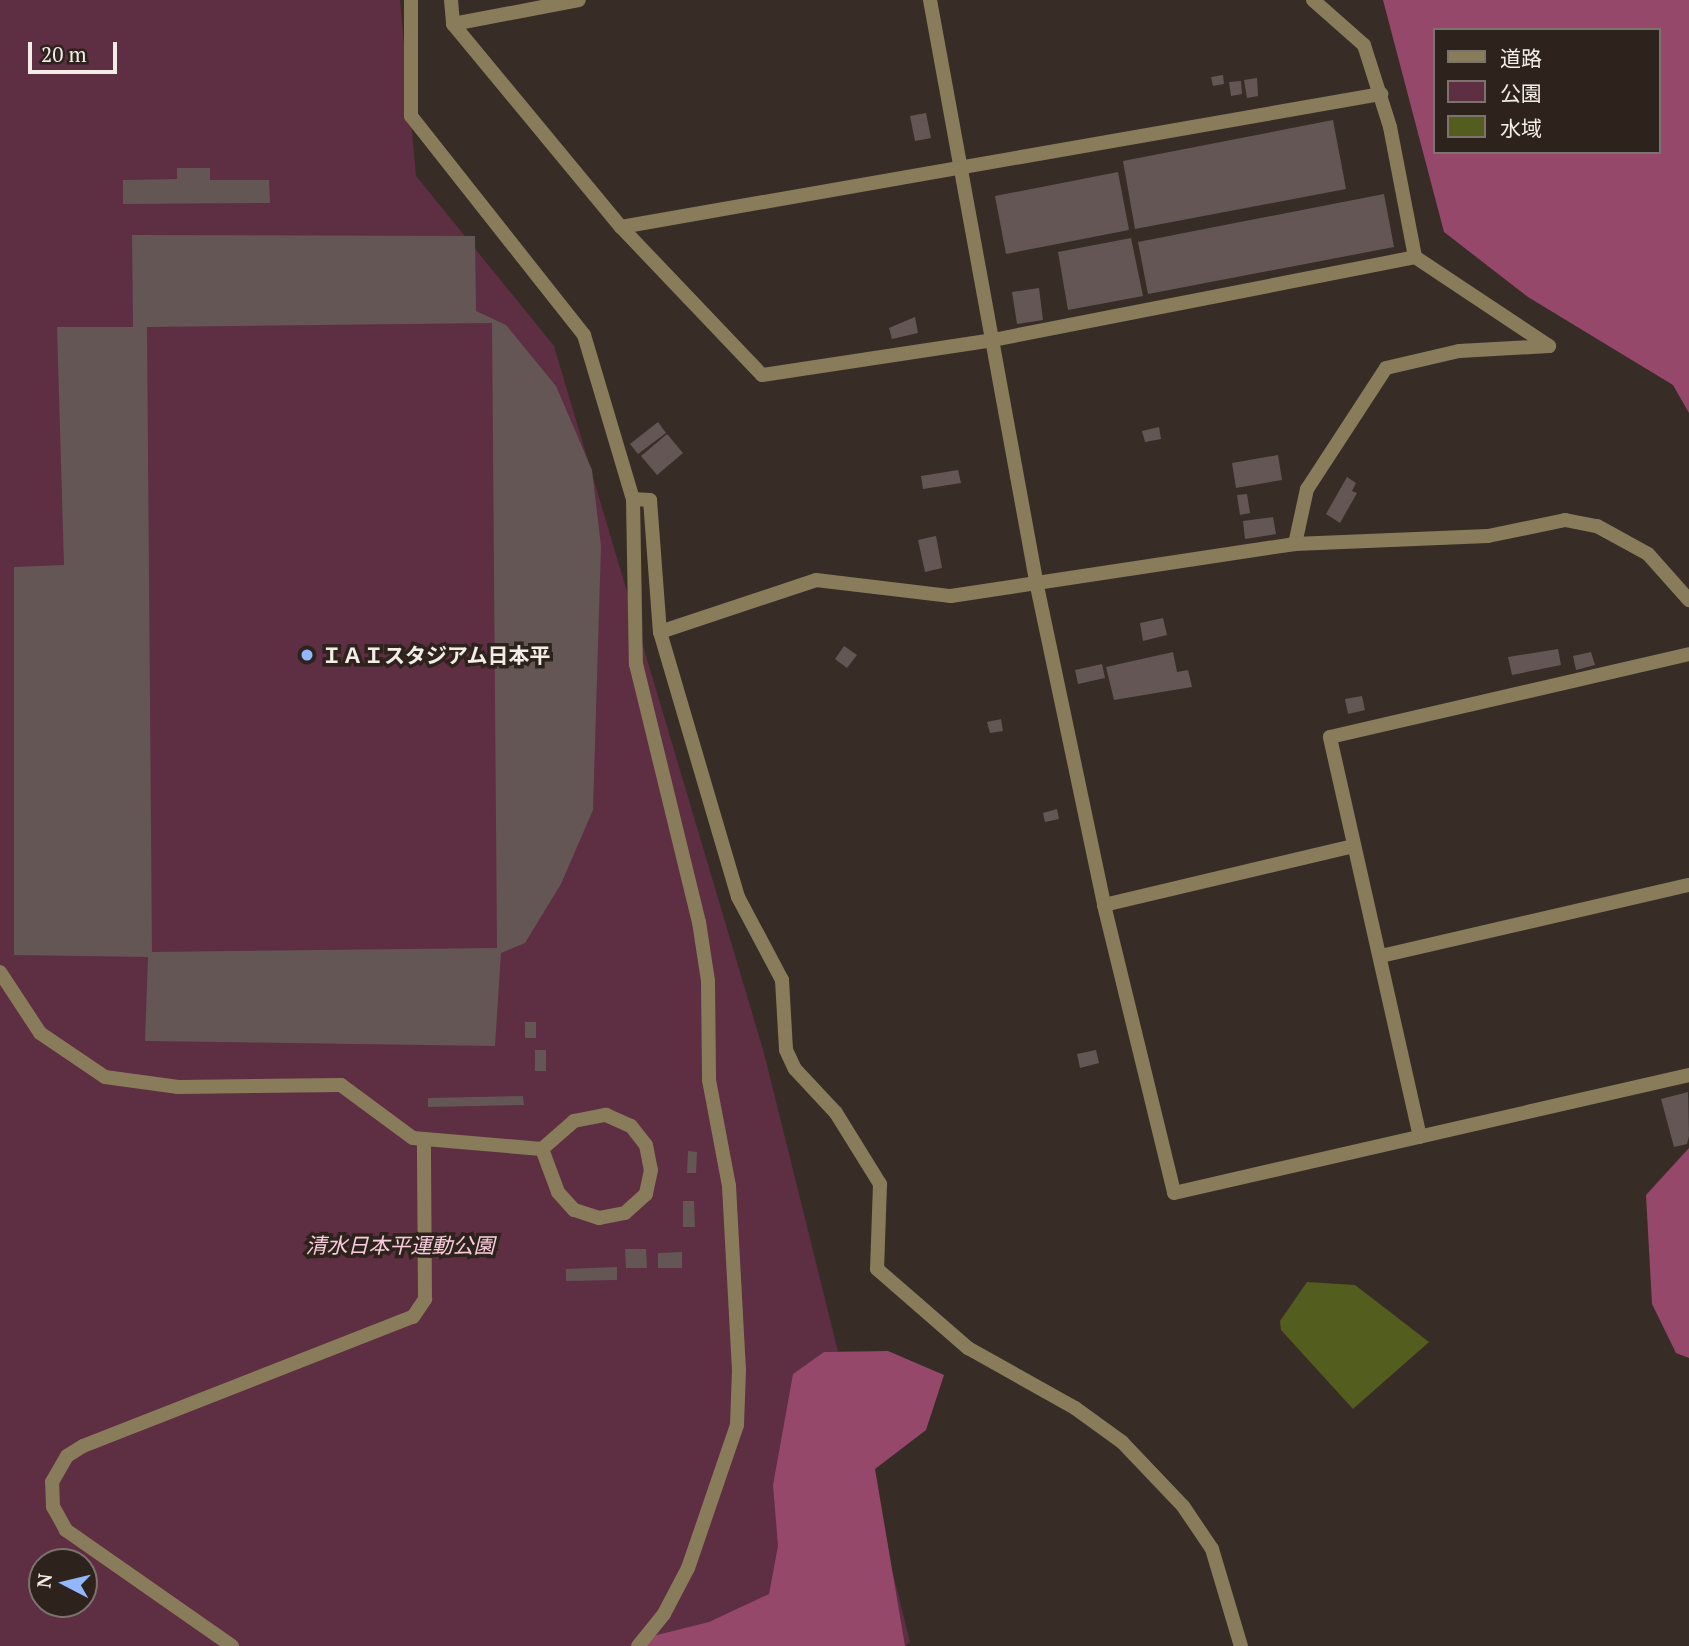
<!DOCTYPE html>
<meta charset="utf-8">
<style>
body{margin:0}
#map{position:relative;width:1689px;height:1646px;overflow:hidden;background:#372d26;font-family:"PT Serif","Noto Sans JP",serif}
div>[style]{position:absolute}
.green>*{inset:0;background:#5e2e42}
.forest>*{inset:0;background:#954869}
.water>*{inset:0;background:#525d1e}
.building>*{inset:0;background:#645654}
.lane>*{height:14px;margin:-7px;padding:0 7px;transform-origin:7px;border-radius:7px;background:#897c5b}
.street>*{height:14px;margin:-7px;padding:0 7px;transform-origin:7px;border-radius:7px;background:#897c5b}
.dots>*{width:19px;height:19px;translate:-50% -50%;box-sizing:border-box;border:4px solid #2d231c;border-radius:50%}
span{translate:-50% -50%;white-space:nowrap;text-align:center;line-height:1.15;-webkit-text-stroke:7px #2d231c;paint-order:stroke}
.poi-label{font-size:21px;color:#f3ece7;font-weight:700}
.left{translate:0 -50%;text-align:left}
.park-label{font-size:21px;color:#faccdd;font-style:italic}
.legend{position:absolute;left:1433px;top:28px;width:228px;height:126px;box-sizing:border-box;background:#2d231c;border:2px solid #7c736d;margin:0;padding:9px 12px;list-style:none;font-size:21px;color:#f3ece7}
.legend li{display:flex;align-items:center;gap:14px;height:35px}
.legend b{width:35px;border:2px solid #7c736d}
.north{position:absolute;left:28px;top:1548px;width:70px;height:70px;box-sizing:border-box;background:#2d231c;border:2px solid #7c736d;border-radius:50%;rotate:277deg;font-size:19px;font-weight:700;line-height:28px;text-align:center;color:#f3ece7}
.north::after{content:'';display:block;margin:auto;width:24px;height:32px;background:#92b7fd;clip-path:polygon(50% 0,100% 100%,50% 72%,0 100%)}
.scale{position:absolute;left:28px;top:42px;width:89px;height:32px;box-sizing:border-box;border:4px solid #f3ece7;border-top:0;padding-left:9px;font-size:21px;line-height:24px;white-space:nowrap;color:#f3ece7;-webkit-text-stroke:5px #2d231c;paint-order:stroke}
</style>
<div id="map">
<div class="green">
<i style="clip-path:polygon(evenodd,0 0,400px 0,416px 176px,554px 346px,764px 1053px,910px 1642px,906px 1646px,0 1646px,0 0,42px 1562px,84px 1562px,84px 1604px,42px 1604px,42px 1562px)"></i>
</div>
<div class="forest">
<i style="clip-path:polygon(evenodd,1383px 0,1689px 0,1689px 413px,1673px 385px,1528px 297px,1444px 232px,1383px 0,1435px 30px,1659px 30px,1659px 152px,1435px 152px,1435px 30px)"></i>
<i style="clip-path:polygon(1689px 1148px,1689px 1358px,1676px 1353px,1652px 1304px,1646px 1195px)"></i>
<i style="clip-path:polygon(888px 1351px,944px 1375px,926px 1430px,875px 1469px,905px 1646px,641px 1646px,649px 1637px,709px 1622px,769px 1594px,778px 1546px,773px 1485px,793px 1374px,824px 1352px)"></i>
</div>
<div class="water">
<i style="clip-path:polygon(1307px 1282px,1355px 1285px,1429px 1342px,1353px 1409px,1281px 1330px,1280px 1321px)"></i>
</div>
<div class="building">
<i style="clip-path:polygon(1223px 75px,1224px 84px,1213px 86px,1211px 77px)"></i>
<i style="clip-path:polygon(1257px 78px,1258px 96px,1247px 98px,1244px 80px)"></i>
<i style="clip-path:polygon(1241px 81px,1242px 94px,1231px 96px,1229px 82px)"></i>
<i style="clip-path:polygon(926px 113px,931px 138px,915px 141px,910px 116px)"></i>
<i style="clip-path:polygon(1333px 120px,1346px 189px,1135px 229px,1123px 161px)"></i>
<i style="clip-path:polygon(177px 168px,210px 168px,210px 180px,269px 180px,270px 203px,123px 204px,123px 180px,177px 179px)"></i>
<i style="clip-path:polygon(1118px 172px,1129px 230px,1006px 254px,995px 196px)"></i>
<i style="clip-path:polygon(1384px 194px,1394px 247px,1148px 294px,1138px 242px)"></i>
<i style="clip-path:polygon(evenodd,132px 235px,475px 236px,476px 311px,506px 325px,556px 386px,592px 470px,601px 546px,593px 810px,561px 884px,525px 943px,501px 953px,495px 1046px,145px 1041px,148px 957px,14px 955px,14px 567px,64px 565px,57px 327px,133px 327px,132px 235px,492px 323px,497px 948px,152px 952px,147px 327px,492px 323px)"></i>
<i style="clip-path:polygon(1131px 238px,1143px 296px,1068px 310px,1058px 252px)"></i>
<i style="clip-path:polygon(1039px 288px,1043px 320px,1017px 324px,1012px 292px)"></i>
<i style="clip-path:polygon(915px 317px,918px 333px,892px 339px,889px 328px)"></i>
<i style="clip-path:polygon(658px 422px,666px 433px,638px 454px,630px 444px)"></i>
<i style="clip-path:polygon(1159px 427px,1161px 439px,1145px 442px,1142px 431px)"></i>
<i style="clip-path:polygon(667px 434px,683px 453px,657px 475px,641px 456px)"></i>
<i style="clip-path:polygon(1278px 455px,1282px 480px,1236px 488px,1232px 463px)"></i>
<i style="clip-path:polygon(958px 470px,961px 483px,923px 489px,921px 476px)"></i>
<i style="clip-path:polygon(1347px 477px,1356px 483px,1352px 491px,1357px 493px,1340px 523px,1326px 514px)"></i>
<i style="clip-path:polygon(1247px 494px,1250px 513px,1240px 515px,1237px 495px)"></i>
<i style="clip-path:polygon(1273px 517px,1276px 534px,1245px 539px,1243px 521px)"></i>
<i style="clip-path:polygon(936px 536px,942px 568px,925px 572px,918px 540px)"></i>
<i style="clip-path:polygon(1163px 618px,1167px 635px,1143px 641px,1140px 623px)"></i>
<i style="clip-path:polygon(844px 646px,857px 655px,847px 668px,835px 659px)"></i>
<i style="clip-path:polygon(1558px 649px,1561px 665px,1512px 675px,1508px 657px)"></i>
<i style="clip-path:polygon(1173px 652px,1177px 672px,1188px 670px,1192px 687px,1114px 700px,1106px 667px)"></i>
<i style="clip-path:polygon(1591px 652px,1595px 665px,1576px 670px,1573px 656px)"></i>
<i style="clip-path:polygon(1102px 664px,1105px 678px,1078px 684px,1075px 670px)"></i>
<i style="clip-path:polygon(1362px 696px,1365px 710px,1348px 714px,1345px 699px)"></i>
<i style="clip-path:polygon(1001px 719px,1003px 731px,990px 733px,987px 722px)"></i>
<i style="clip-path:polygon(1057px 809px,1059px 819px,1045px 822px,1043px 813px)"></i>
<i style="clip-path:polygon(525px 1022px,536px 1022px,536px 1038px,525px 1038px)"></i>
<i style="clip-path:polygon(535px 1050px,546px 1050px,546px 1071px,535px 1071px)"></i>
<i style="clip-path:polygon(1096px 1050px,1099px 1063px,1080px 1068px,1077px 1054px)"></i>
<i style="clip-path:polygon(1688px 1092px,1689px 1136px,1687px 1144px,1674px 1147px,1661px 1099px)"></i>
<i style="clip-path:polygon(523px 1096px,524px 1105px,428px 1107px,428px 1098px)"></i>
<i style="clip-path:polygon(688px 1151px,697px 1152px,696px 1173px,687px 1173px)"></i>
<i style="clip-path:polygon(683px 1201px,694px 1201px,695px 1227px,683px 1227px)"></i>
<i style="clip-path:polygon(625px 1249px,646px 1249px,647px 1268px,626px 1268px)"></i>
<i style="clip-path:polygon(682px 1252px,682px 1268px,658px 1268px,658px 1253px)"></i>
<i style="clip-path:polygon(617px 1267px,617px 1280px,566px 1281px,566px 1269px)"></i>
</div>
<div class="lane">
<i style="left:633px;top:499px;width:165px;rotate:89deg"></i>
<i style="left:636px;top:664px;width:266px;rotate:76.3deg"></i>
<i style="left:699px;top:922px;width:60px;rotate:81.3deg"></i>
<i style="left:708px;top:981px;width:99px;rotate:89.4deg"></i>
<i style="left:709px;top:1080px;width:108px;rotate:79.3deg"></i>
<i style="left:729px;top:1186px;width:184px;rotate:86.9deg"></i>
<i style="left:739px;top:1370px;width:55px;rotate:92.1deg"></i>
<i style="left:737px;top:1425px;width:151px;rotate:108.9deg"></i>
<i style="left:688px;top:1568px;width:52px;rotate:117.6deg"></i>
<i style="left:664px;top:1614px;width:41px;rotate:129.1deg"></i>
<i style="left:0;top:972px;width:73px;rotate:56.7deg"></i>
<i style="left:40px;top:1033px;width:78px;rotate:34.1deg"></i>
<i style="left:105px;top:1077px;width:74px;rotate:7.8deg"></i>
<i style="left:178px;top:1087px;width:163px;rotate:-0.7deg"></i>
<i style="left:341px;top:1085px;width:89px;rotate:36.4deg"></i>
<i style="left:413px;top:1138px;width:129px;rotate:4.9deg"></i>
<i style="left:542px;top:1149px;width:43px;rotate:-41.2deg"></i>
<i style="left:574px;top:1121px;width:33px;rotate:-11deg"></i>
<i style="left:606px;top:1115px;width:27px;rotate:24deg"></i>
<i style="left:631px;top:1126px;width:24px;rotate:52deg"></i>
<i style="left:646px;top:1145px;width:25px;rotate:79deg"></i>
<i style="left:651px;top:1170px;width:25px;rotate:102deg"></i>
<i style="left:646px;top:1194px;width:28px;rotate:138deg"></i>
<i style="left:625px;top:1213px;width:26px;rotate:169deg"></i>
<i style="left:599px;top:1218px;width:26px;rotate:-162deg"></i>
<i style="left:574px;top:1210px;width:24px;rotate:-132deg"></i>
<i style="left:558px;top:1192px;width:46px;rotate:-110.4deg"></i>
<i style="left:232px;top:1646px;width:203px;rotate:-145.1deg"></i>
<i style="left:66px;top:1530px;width:26px;rotate:-119deg"></i>
<i style="left:53px;top:1507px;width:25px;rotate:-92deg"></i>
<i style="left:52px;top:1482px;width:30px;rotate:-60deg"></i>
<i style="left:67px;top:1456px;width:19px;rotate:-32deg"></i>
<i style="left:83px;top:1446px;width:354px;rotate:-21.4deg"></i>
<i style="left:413px;top:1317px;width:22px;rotate:-56deg"></i>
<i style="left:425px;top:1299px;width:160px;rotate:-90.4deg"></i>
</div>
<div class="street">
<i style="left:411px;top:0;width:116px;rotate:90deg"></i>
<i style="left:411px;top:116px;width:279px;rotate:51.7deg"></i>
<i style="left:584px;top:335px;width:171px;rotate:73.4deg"></i>
<i style="left:633px;top:499px;width:17px;rotate:3deg"></i>
<i style="left:650px;top:500px;width:132px;rotate:85.7deg"></i>
<i style="left:660px;top:632px;width:276px;rotate:73.6deg"></i>
<i style="left:738px;top:897px;width:94px;rotate:62.1deg"></i>
<i style="left:782px;top:980px;width:70px;rotate:86.7deg"></i>
<i style="left:786px;top:1050px;width:21px;rotate:65deg"></i>
<i style="left:795px;top:1069px;width:60px;rotate:47deg"></i>
<i style="left:836px;top:1113px;width:84px;rotate:58.2deg"></i>
<i style="left:880px;top:1184px;width:85px;rotate:92deg"></i>
<i style="left:877px;top:1269px;width:121px;rotate:41deg"></i>
<i style="left:968px;top:1348px;width:123px;rotate:29.3deg"></i>
<i style="left:1075px;top:1408px;width:58px;rotate:35.9deg"></i>
<i style="left:1122px;top:1442px;width:88px;rotate:46.4deg"></i>
<i style="left:1183px;top:1506px;width:52px;rotate:56deg"></i>
<i style="left:1212px;top:1549px;width:101px;rotate:73.4deg"></i>
<i style="left:451px;top:0;width:24px;rotate:85deg"></i>
<i style="left:453px;top:24px;width:264px;rotate:50.4deg"></i>
<i style="left:621px;top:227px;width:204px;rotate:46.4deg"></i>
<i style="left:762px;top:375px;width:234px;rotate:-8.6deg"></i>
<i style="left:993px;top:340px;width:430px;rotate:-11.1deg"></i>
<i style="left:1415px;top:257px;width:161px;rotate:33.6deg"></i>
<i style="left:1549px;top:346px;width:90px;rotate:176.8deg"></i>
<i style="left:1459px;top:351px;width:75px;rotate:166.9deg"></i>
<i style="left:1386px;top:368px;width:145px;rotate:123.1deg"></i>
<i style="left:1307px;top:489px;width:56px;rotate:102.3deg"></i>
<i style="left:930px;top:0;width:596px;rotate:79.65deg"></i>
<i style="left:1037px;top:586px;width:326px;rotate:78.1deg"></i>
<i style="left:1104px;top:905px;width:296px;rotate:76.3deg"></i>
<i style="left:1174px;top:1193px;width:528px;rotate:-12.91deg"></i>
<i style="left:1313px;top:0;width:68px;rotate:41.4deg"></i>
<i style="left:1364px;top:45px;width:86px;rotate:72.4deg"></i>
<i style="left:1390px;top:127px;width:132px;rotate:79.1deg"></i>
<i style="left:453px;top:24px;width:128px;rotate:-10.8deg"></i>
<i style="left:621px;top:227px;width:772px;rotate:-9.93deg"></i>
<i style="left:660px;top:632px;width:164px;rotate:-18.4deg"></i>
<i style="left:816px;top:580px;width:136px;rotate:6.8deg"></i>
<i style="left:951px;top:596px;width:348px;rotate:-8.6deg"></i>
<i style="left:1295px;top:544px;width:193px;rotate:-2.4deg"></i>
<i style="left:1488px;top:536px;width:79px;rotate:-11.7deg"></i>
<i style="left:1565px;top:520px;width:33px;rotate:11deg"></i>
<i style="left:1597px;top:526px;width:58px;rotate:28.8deg"></i>
<i style="left:1648px;top:554px;width:62px;rotate:48.3deg"></i>
<i style="left:1104px;top:905px;width:257px;rotate:-13.3deg"></i>
<i style="left:1381px;top:956px;width:316px;rotate:-13deg"></i>
<i style="left:1420px;top:1137px;width:410px;rotate:-102.7deg"></i>
<i style="left:1330px;top:737px;width:368px;rotate:-13deg"></i>
</div>
<div class="dots">
<i style="left:307px;top:655px;background:#92b7fd"></i>
</div>
<div class="poi-label">
<span class="left" style="left:321px;top:655px">ＩＡＩスタジアム日本平</span>
</div>
<div class="park-label">
<span style="left:400px;top:1245px">清水日本平運動公園</span>
</div>
<ul class="legend">
<li><b style="height:9px;background:#897c5b"></b>道路</li>
<li><b style="height:19px;background:#5e2e42"></b>公園</li>
<li><b style="height:19px;background:#525d1e"></b>水域</li>
</ul>
<div class="north">N</div>
<div class="scale">20 m</div>
</div>
